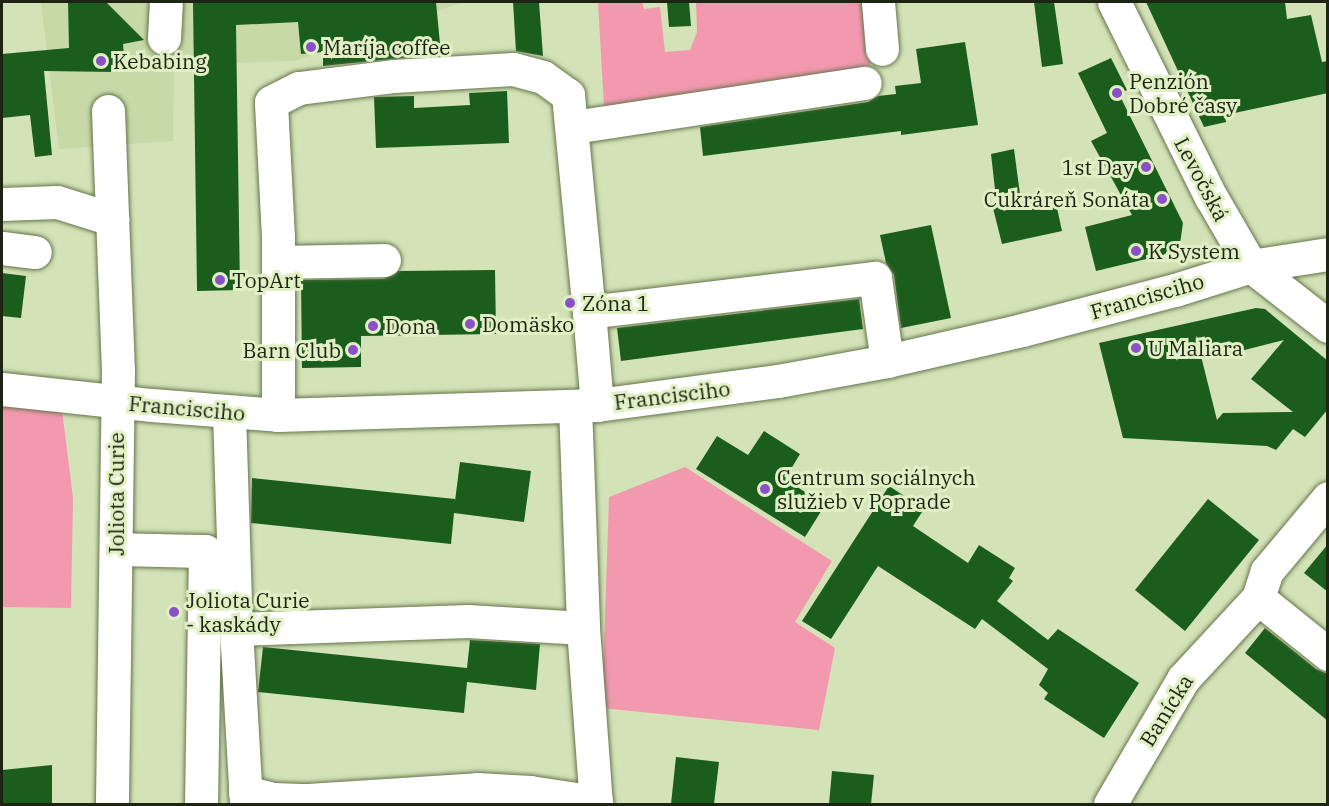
<!DOCTYPE html>
<meta charset="utf-8">
<style>
body{margin:0}
#map{position:relative;width:1329px;height:806px;overflow:hidden;background:#d3e3b7;font-family:"IBM Plex Serif",serif}
div>[style]{position:absolute}
.built>*{inset:0;background:#c7d9a6}
.green>*{inset:0;background:#f399af}
.building>*{inset:0;background:#1a5d1d}
.roads{filter:drop-shadow(0 0 2px #67754d) drop-shadow(0 0 2px #67754d)}
.minor>*{height:33px;margin:-16.5px;padding:0 16.5px;transform-origin:16.5px;border-radius:16.5px;background:#fff}
.dots>*{width:16px;height:16px;translate:-50% -50%;box-sizing:border-box;border:3px solid #e0f0c4;border-radius:50%}
span{translate:-50% -50%;white-space:nowrap;text-align:center;line-height:1.15;-webkit-text-stroke:6px #e0f0c4;paint-order:stroke}
.poi-label{font-size:21px;color:#1e2413}
.left{translate:0 -50%;text-align:left}
.right{translate:-100% -50%;text-align:right}
.street-label{font-size:21px;color:#1e2413}
.frame{position:absolute;inset:0;border:3px solid #1e2413;pointer-events:none}
</style>
<div id="map">
<div class="built">
<i style="clip-path:polygon(41px 2px,464px 2px,295px 61px,174px 65px,173px 141px,59px 149px)"></i>
</div>
<div class="green">
<i style="clip-path:polygon(598px 2px,642px 2px,644px 9px,660px 7px,665px 52px,690px 50px,697px 32px,696px 2px,872px 2px,876px 53px,864px 76px,604px 107px)"></i>
<i style="clip-path:polygon(2px 404px,62px 410px,73px 498px,71px 608px,2px 607px)"></i>
<i style="clip-path:polygon(685px 467px,832px 561px,795px 622px,835px 648px,819px 730px,602px 708px,609px 497px)"></i>
</div>
<div class="building">
<i style="clip-path:polygon(68px 2px,106px 2px,144px 40px,123px 44px,124px 57px,119px 57px,116px 72px,44px 71px,52px 155px,35px 157px,30px 115px,2px 118px,2px 54px,69px 48px)"></i>
<i style="clip-path:polygon(193px 2px,436px 2px,441px 54px,323px 66px,323px 52px,301px 54px,298px 22px,236px 25px,240px 290px,197px 291px)"></i>
<i style="clip-path:polygon(513px 2px,539px 2px,543px 56px,516px 51px)"></i>
<i style="clip-path:polygon(667px 2px,689px 2px,691px 26px,669px 27px)"></i>
<i style="clip-path:polygon(1034px 2px,1054px 2px,1063px 64px,1042px 67px)"></i>
<i style="clip-path:polygon(1146px 2px,1285px 2px,1287px 19px,1311px 15px,1322px 62px,1328px 61px,1328px 93px,1225px 115px,1226px 122px,1204px 127px)"></i>
<i style="clip-path:polygon(965px 42px,978px 125px,901px 135px,901px 131px,703px 156px,700px 127px,868px 102px,878px 96px,896px 94px,895px 86px,921px 83px,916px 49px)"></i>
<i style="clip-path:polygon(1111px 58px,1127px 90px,1119px 94px,1183px 223px,1180px 244px,1163px 255px,1096px 271px,1085px 227px,1132px 215px,1091px 141px,1107px 133px,1078px 73px)"></i>
<i style="clip-path:polygon(507px 91px,509px 143px,376px 148px,374px 97px,414px 96px,414px 108px,470px 105px,469px 93px)"></i>
<i style="clip-path:polygon(1014px 149px,1021px 202px,1054px 194px,1062px 231px,1002px 244px,993px 208px,997px 207px,991px 154px)"></i>
<i style="clip-path:polygon(931px 225px,951px 318px,901px 328px,894px 275px,886px 263px,880px 235px)"></i>
<i style="clip-path:polygon(495px 270px,496px 334px,361px 336px,361px 367px,302px 368px,301px 280px,384px 279px,398px 271px)"></i>
<i style="clip-path:polygon(2px 273px,26px 276px,21px 318px,2px 316px)"></i>
<i style="clip-path:polygon(859px 299px,863px 329px,621px 361px,617px 328px)"></i>
<i style="clip-path:polygon(evenodd,1256px 308px,1265px 309px,1328px 361px,1328px 409px,1305px 437px,1293px 429px,1276px 450px,1267px 446px,1123px 438px,1099px 343px,1256px 308px,1196px 336px,1221px 356px,1284px 340px,1251px 379px,1293px 412px,1223px 413px,1217px 420px,1196px 336px)"></i>
<i style="clip-path:polygon(764px 431px,800px 454px,785px 479px,825px 505px,805px 537px,696px 469px,717px 436px,748px 455px)"></i>
<i style="clip-path:polygon(460px 462px,531px 471px,524px 522px,454px 513px,451px 544px,251px 523px,252px 478px,455px 499px,455px 501px)"></i>
<i style="clip-path:polygon(889px 486px,924px 509px,913px 526px,968px 563px,979px 545px,1015px 568px,1009px 578px,1013px 581px,997px 601px,1048px 640px,1058px 629px,1139px 683px,1104px 738px,1044px 699px,1048px 693px,1039px 685px,1048px 669px,982px 619px,975px 629px,878px 566px,831px 639px,802px 621px)"></i>
<i style="clip-path:polygon(1208px 499px,1259px 540px,1185px 631px,1135px 590px)"></i>
<i style="clip-path:polygon(1328px 544px,1328px 592px,1304px 573px)"></i>
<i style="clip-path:polygon(1265px 628px,1316px 669px,1328px 674px,1328px 721px,1245px 653px)"></i>
<i style="clip-path:polygon(470px 640px,540px 644px,536px 690px,467px 682px,464px 713px,258px 692px,263px 647px,467px 668px)"></i>
<i style="clip-path:polygon(676px 757px,719px 762px,714px 804px,671px 804px)"></i>
<i style="clip-path:polygon(52px 765px,52px 804px,2px 804px,2px 770px)"></i>
<i style="clip-path:polygon(832px 771px,874px 775px,871px 804px,829px 804px)"></i>
</div>
<div class="roads">
<div class="minor">
<i style="left:878px;top:2px;width:47px;rotate:85.1deg"></i>
<i style="left:1114px;top:2px;width:218px;rotate:63.6deg"></i>
<i style="left:1211px;top:197px;width:80px;rotate:59.9deg"></i>
<i style="left:1251px;top:266px;width:98px;rotate:37.9deg"></i>
<i style="left:164px;top:38px;width:36px;rotate:-87deg"></i>
<i style="left:108px;top:111px;width:259px;rotate:87.8deg"></i>
<i style="left:118px;top:370px;width:434px;rotate:90.8deg"></i>
<i style="left:573px;top:127px;width:295px;rotate:-8.6deg"></i>
<i style="left:2px;top:204px;width:55px;rotate:-2.1deg"></i>
<i style="left:57px;top:202px;width:58px;rotate:17.2deg"></i>
<i style="left:2px;top:248px;width:33px;rotate:7deg"></i>
<i style="left:279px;top:262px;width:105px;rotate:-1.1deg"></i>
<i style="left:2px;top:389px;width:151px;rotate:6.1deg"></i>
<i style="left:152px;top:405px;width:126px;rotate:4.5deg"></i>
<i style="left:278px;top:415px;width:319px;rotate:-1.8deg"></i>
<i style="left:597px;top:405px;width:183px;rotate:-7.6deg"></i>
<i style="left:778px;top:381px;width:111px;rotate:-10.4deg"></i>
<i style="left:887px;top:361px;width:139px;rotate:-12.9deg"></i>
<i style="left:1022px;top:330px;width:158px;rotate:-14.7deg"></i>
<i style="left:1175px;top:290px;width:80px;rotate:-17.5deg"></i>
<i style="left:1251px;top:266px;width:78px;rotate:-8.9deg"></i>
<i style="left:597px;top:405px;width:93px;rotate:-94.9deg"></i>
<i style="left:589px;top:312px;width:288px;rotate:-6.8deg"></i>
<i style="left:875px;top:278px;width:84px;rotate:81.8deg"></i>
<i style="left:575px;top:406px;width:222px;rotate:87.9deg"></i>
<i style="left:583px;top:628px;width:176px;rotate:85.8deg"></i>
<i style="left:229px;top:412px;width:217px;rotate:88.2deg"></i>
<i style="left:236px;top:629px;width:175px;rotate:86.7deg"></i>
<i style="left:278px;top:415px;width:178px;rotate:-90deg"></i>
<i style="left:278px;top:237px;width:135px;rotate:-93deg"></i>
<i style="left:271px;top:102px;width:31px;rotate:-27deg"></i>
<i style="left:299px;top:88px;width:96px;rotate:-7.2deg"></i>
<i style="left:394px;top:76px;width:119px;rotate:-3.4deg"></i>
<i style="left:513px;top:69px;width:31px;rotate:15deg"></i>
<i style="left:543px;top:77px;width:31px;rotate:36deg"></i>
<i style="left:568px;top:95px;width:218px;rotate:84.5deg"></i>
<i style="left:116px;top:549px;width:89px;rotate:1.3deg"></i>
<i style="left:205px;top:551px;width:253px;rotate:90.9deg"></i>
<i style="left:1258px;top:598px;width:90px;rotate:38.7deg"></i>
<i style="left:236px;top:629px;width:232px;rotate:-2deg"></i>
<i style="left:468px;top:621px;width:115px;rotate:3.5deg"></i>
<i style="left:245px;top:792px;width:29px;rotate:14deg"></i>
<i style="left:273px;top:799px;width:35px;rotate:2deg"></i>
<i style="left:308px;top:800px;width:169px;rotate:-3.7deg"></i>
<i style="left:477px;top:789px;width:53px;rotate:3.2deg"></i>
<i style="left:530px;top:792px;width:67px;rotate:8.6deg"></i>
<i style="left:1110px;top:804px;width:145px;rotate:-59.7deg"></i>
<i style="left:1183px;top:679px;width:110px;rotate:-47.2deg"></i>
<i style="left:1258px;top:598px;width:28px;rotate:-72deg"></i>
<i style="left:1267px;top:571px;width:95px;rotate:-50.1deg"></i>
</div>
</div>
<div class="dots">
<i style="left:311px;top:47px;background:#8b50c7"></i>
<i style="left:101px;top:61px;background:#8b50c7"></i>
<i style="left:1117px;top:93px;background:#8b50c7"></i>
<i style="left:1146px;top:167px;background:#8b50c7"></i>
<i style="left:1162px;top:199px;background:#8b50c7"></i>
<i style="left:1136px;top:251px;background:#8b50c7"></i>
<i style="left:220px;top:280px;background:#8b50c7"></i>
<i style="left:570px;top:303px;background:#8b50c7"></i>
<i style="left:470px;top:324px;background:#8b50c7"></i>
<i style="left:373px;top:326px;background:#8b50c7"></i>
<i style="left:1136px;top:348px;background:#8b50c7"></i>
<i style="left:353px;top:350px;background:#8b50c7"></i>
<i style="left:765px;top:489px;background:#8b50c7"></i>
<i style="left:174px;top:612px;background:#8b50c7"></i>
</div>
<div class="poi-label">
<span class="left" style="left:323px;top:47px">Maríja coffee</span>
<span class="left" style="left:113px;top:61px">Kebabing</span>
<span class="left" style="left:1129px;top:93px">Penzión<br>Dobré časy</span>
<span class="right" style="left:1134px;top:167px">1st Day</span>
<span class="right" style="left:1150px;top:199px">Cukráreň Sonáta</span>
<span class="left" style="left:1148px;top:251px">K System</span>
<span class="left" style="left:232px;top:280px">TopArt</span>
<span class="left" style="left:582px;top:303px">Zóna 1</span>
<span class="left" style="left:482px;top:324px">Domäsko</span>
<span class="left" style="left:385px;top:326px">Dona</span>
<span class="left" style="left:1148px;top:348px">U Maliara</span>
<span class="right" style="left:341px;top:350px">Barn Club</span>
<span class="left" style="left:777px;top:489px">Centrum sociálnych<br>služieb v Poprade</span>
<span class="left" style="left:186px;top:612px">Joliota Curie<br>- kaskády</span>
</div>
<div class="street-label">
<span style="left:1202px;top:179px;rotate:62deg">Levočská</span>
<span style="left:1147px;top:296px;rotate:-16deg">Francisciho</span>
<span style="left:672px;top:395px;rotate:-7deg">Francisciho</span>
<span style="left:187px;top:408px;rotate:5deg">Francisciho</span>
<span style="left:116px;top:494px;rotate:-90deg">Joliota Curie</span>
<span style="left:1166px;top:710px;rotate:-58deg">Banícka</span>
</div>
<div class="frame"></div>
</div>
